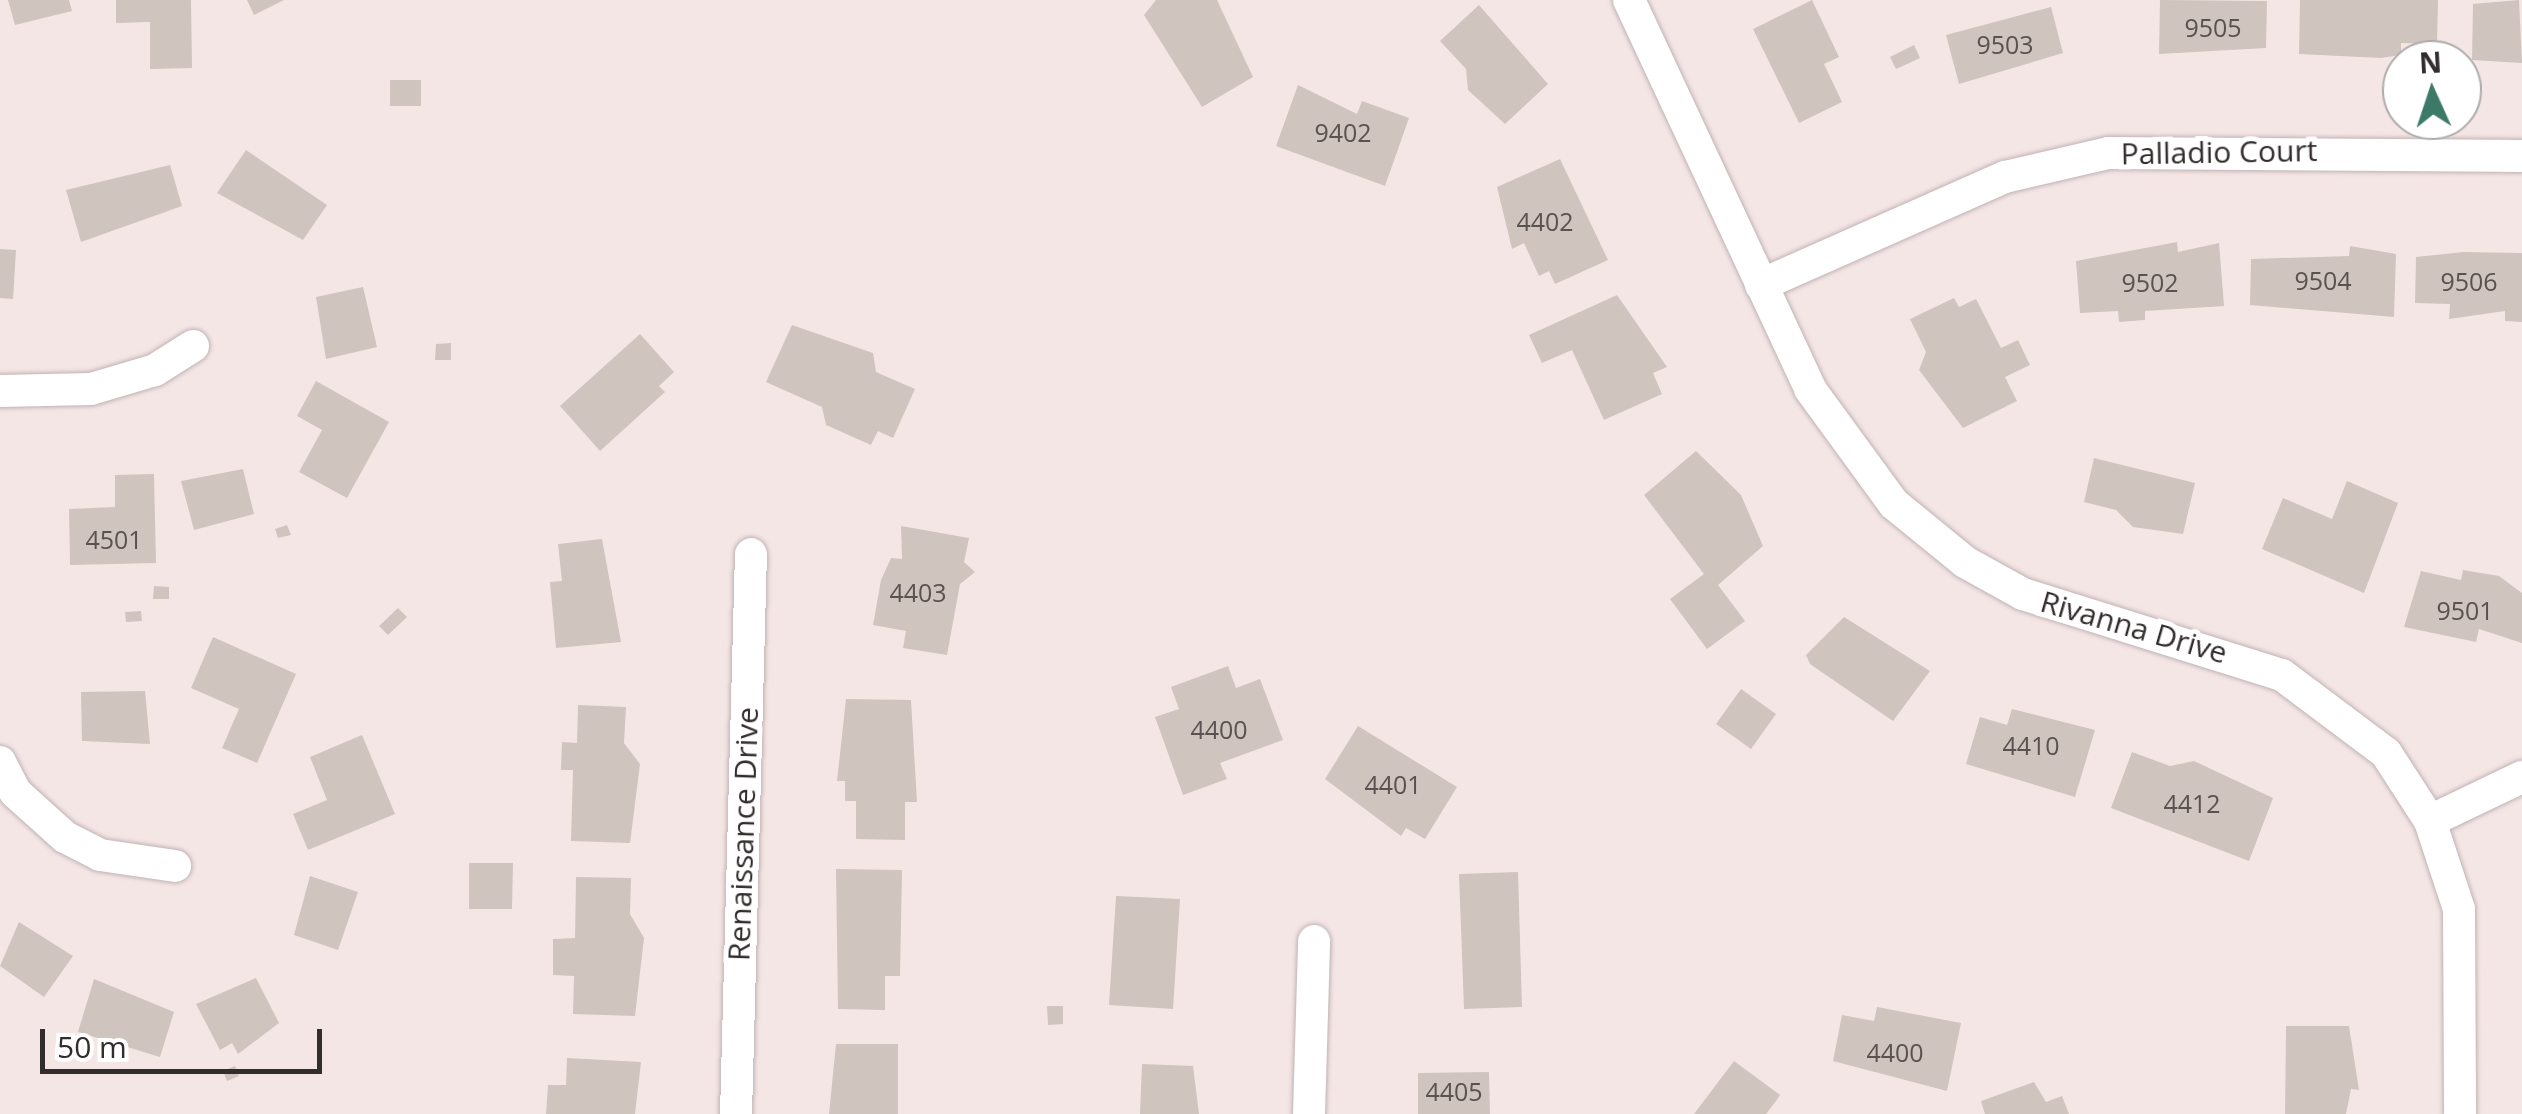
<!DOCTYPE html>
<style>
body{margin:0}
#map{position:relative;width:2522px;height:1114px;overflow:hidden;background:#f5e6e6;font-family:"Open Sans",sans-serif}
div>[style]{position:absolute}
.building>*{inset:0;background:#d0c4be}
.roads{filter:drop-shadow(0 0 2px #c1b3b3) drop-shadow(0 0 2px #c1b3b3)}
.minor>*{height:32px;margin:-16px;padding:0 16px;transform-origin:16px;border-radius:16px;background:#fff}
span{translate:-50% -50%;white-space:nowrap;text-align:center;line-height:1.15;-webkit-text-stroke:10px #fff;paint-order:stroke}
.number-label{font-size:25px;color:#5a5250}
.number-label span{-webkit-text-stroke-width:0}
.street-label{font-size:30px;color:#322c2c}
.north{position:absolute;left:2382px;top:40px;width:100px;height:100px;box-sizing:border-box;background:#fff;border:2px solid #adabab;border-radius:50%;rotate:357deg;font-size:28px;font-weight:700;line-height:40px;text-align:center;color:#322c2c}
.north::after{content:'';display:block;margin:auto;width:35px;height:45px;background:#3c7a67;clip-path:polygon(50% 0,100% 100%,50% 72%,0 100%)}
.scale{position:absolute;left:40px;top:1029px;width:282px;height:45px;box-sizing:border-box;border:5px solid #322c2c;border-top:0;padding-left:12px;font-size:30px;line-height:35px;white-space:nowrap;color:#322c2c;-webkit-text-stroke:8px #fff;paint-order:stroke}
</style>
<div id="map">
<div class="building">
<i style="clip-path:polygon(8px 0,69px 0,72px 11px,15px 25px)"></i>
<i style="clip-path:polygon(116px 0,191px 0,192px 68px,150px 69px,150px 22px,116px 23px)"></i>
<i style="clip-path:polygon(247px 0,284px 0,254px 15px)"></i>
<i style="clip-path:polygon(1156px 0,1217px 0,1253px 77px,1202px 107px,1144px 15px)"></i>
<i style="clip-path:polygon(1812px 0,1839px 57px,1824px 64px,1842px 102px,1799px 123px,1753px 29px)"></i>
<i style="clip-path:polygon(2160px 0,2267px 1px,2266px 48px,2159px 54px)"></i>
<i style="clip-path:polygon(2300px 0,2438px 0,2437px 44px,2401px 43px,2401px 55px,2381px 58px,2299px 54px)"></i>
<i style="clip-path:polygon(2519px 0,2522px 63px,2472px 60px,2473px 4px)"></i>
<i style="clip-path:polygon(1479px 5px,1548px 84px,1505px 124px,1468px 90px,1466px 69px,1440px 41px)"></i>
<i style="clip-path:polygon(2051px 7px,2063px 53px,1959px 84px,1946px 35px)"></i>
<i style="clip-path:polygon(1914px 45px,1920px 58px,1896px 69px,1890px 57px)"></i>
<i style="clip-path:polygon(390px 80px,421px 80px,421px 106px,390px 106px)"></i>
<i style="clip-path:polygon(1298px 85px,1357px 114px,1362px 101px,1409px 118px,1385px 186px,1276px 146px)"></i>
<i style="clip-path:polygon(246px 150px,327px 205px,303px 240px,217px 193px)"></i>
<i style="clip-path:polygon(1560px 159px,1608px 260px,1555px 284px,1549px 271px,1539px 276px,1524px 243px,1512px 249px,1497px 187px)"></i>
<i style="clip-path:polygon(170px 165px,182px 206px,81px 242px,66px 190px)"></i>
<i style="clip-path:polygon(2177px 242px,2178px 252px,2219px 243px,2224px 306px,2145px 311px,2145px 320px,2119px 322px,2118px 311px,2080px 313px,2076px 261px)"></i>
<i style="clip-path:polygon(2350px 246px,2396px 254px,2394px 317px,2250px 305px,2251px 259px,2349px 256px)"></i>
<i style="clip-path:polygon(0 249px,16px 250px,13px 299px,0 298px)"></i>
<i style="clip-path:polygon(2464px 252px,2522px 253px,2522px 322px,2505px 321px,2505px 311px,2449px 319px,2450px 304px,2415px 303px,2416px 257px)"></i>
<i style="clip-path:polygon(363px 287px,377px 347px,326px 359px,316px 297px)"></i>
<i style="clip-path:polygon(1617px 295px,1667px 367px,1653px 373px,1662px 394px,1604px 420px,1572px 350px,1542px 363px,1529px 335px)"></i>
<i style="clip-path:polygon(1954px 298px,1959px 307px,1976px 299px,2001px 348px,2018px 340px,2030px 365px,2005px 377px,2017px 401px,1963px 428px,1919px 370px,1926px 352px,1910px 319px)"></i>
<i style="clip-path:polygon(792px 325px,873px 353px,876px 372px,915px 389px,893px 438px,878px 431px,871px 445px,826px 425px,822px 407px,766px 382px)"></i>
<i style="clip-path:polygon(640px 334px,674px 372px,659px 386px,665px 392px,600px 451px,560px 406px)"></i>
<i style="clip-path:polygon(451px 343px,451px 360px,435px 360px,436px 344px)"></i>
<i style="clip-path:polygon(316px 381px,389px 422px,347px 498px,299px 472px,322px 430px,297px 416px)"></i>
<i style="clip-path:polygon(1696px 451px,1741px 495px,1763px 546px,1718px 585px,1745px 621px,1707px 649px,1670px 599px,1704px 574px,1644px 495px)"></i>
<i style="clip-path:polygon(2094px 458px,2195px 483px,2183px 534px,2133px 527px,2116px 510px,2084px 502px)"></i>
<i style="clip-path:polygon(243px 469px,254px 514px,194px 530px,181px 481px)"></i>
<i style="clip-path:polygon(154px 474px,156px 563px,70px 565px,69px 509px,115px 507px,115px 475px)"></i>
<i style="clip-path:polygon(2347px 481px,2398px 503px,2364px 593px,2262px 549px,2283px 498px,2332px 519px)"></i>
<i style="clip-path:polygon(287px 525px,291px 535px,278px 538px,275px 529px)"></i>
<i style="clip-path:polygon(901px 526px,969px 538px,964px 562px,975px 572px,960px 584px,947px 655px,903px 648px,906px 631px,873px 625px,881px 580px,891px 558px,902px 559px)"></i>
<i style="clip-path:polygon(602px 539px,621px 642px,556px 648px,550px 582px,562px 581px,558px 544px)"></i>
<i style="clip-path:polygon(2463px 570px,2499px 576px,2522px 593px,2522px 643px,2479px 629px,2476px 642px,2404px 627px,2421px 571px,2461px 580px)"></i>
<i style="clip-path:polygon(154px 586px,169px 587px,169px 599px,153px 599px)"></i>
<i style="clip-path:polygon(398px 608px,407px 617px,388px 635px,379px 626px)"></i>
<i style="clip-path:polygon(141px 611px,142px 621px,126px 622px,125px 612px)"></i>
<i style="clip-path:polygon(1844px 617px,1930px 671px,1893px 721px,1810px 664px,1806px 655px)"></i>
<i style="clip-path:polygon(213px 637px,296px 674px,257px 763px,222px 748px,239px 709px,191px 688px)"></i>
<i style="clip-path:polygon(1228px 666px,1236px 688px,1260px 679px,1283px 740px,1220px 763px,1227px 779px,1183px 795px,1155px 717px,1179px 709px,1171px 687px)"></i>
<i style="clip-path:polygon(1741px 689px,1776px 714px,1751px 749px,1716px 724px)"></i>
<i style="clip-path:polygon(145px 691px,150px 744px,82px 741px,81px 692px)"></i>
<i style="clip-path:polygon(846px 699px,911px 700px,917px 802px,905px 802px,905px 840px,856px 839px,856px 801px,845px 801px,845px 781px,837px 781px)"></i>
<i style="clip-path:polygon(578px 705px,626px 707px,624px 743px,640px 764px,630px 843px,571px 841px,573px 770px,561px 770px,562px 742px,577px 743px)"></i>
<i style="clip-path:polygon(2012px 709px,2095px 730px,2075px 797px,1966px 764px,1980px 717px,2007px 725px)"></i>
<i style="clip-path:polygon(1358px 726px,1457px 787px,1425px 839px,1406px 828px,1401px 836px,1325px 779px)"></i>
<i style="clip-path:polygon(362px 735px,395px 814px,308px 850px,293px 814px,327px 800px,310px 757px)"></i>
<i style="clip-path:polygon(2132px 752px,2170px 766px,2194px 761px,2273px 798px,2249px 861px,2111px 808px)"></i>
<i style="clip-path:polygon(469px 863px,513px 863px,512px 909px,469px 909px)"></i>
<i style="clip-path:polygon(836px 869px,902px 870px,900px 976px,885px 976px,885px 1010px,838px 1009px)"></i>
<i style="clip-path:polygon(1518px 872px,1522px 1007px,1464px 1009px,1459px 874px)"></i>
<i style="clip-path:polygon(310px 876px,358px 892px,338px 950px,294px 935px)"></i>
<i style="clip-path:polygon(576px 877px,631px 878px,630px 914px,644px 938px,635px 1016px,573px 1014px,574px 976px,553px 975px,553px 939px,575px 938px)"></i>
<i style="clip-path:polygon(1116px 896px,1180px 899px,1173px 1009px,1109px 1005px)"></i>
<i style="clip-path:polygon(19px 922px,73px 956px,44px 997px,0 966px)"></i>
<i style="clip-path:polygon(256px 978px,279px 1023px,238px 1054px,232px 1043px,220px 1050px,196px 1004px)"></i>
<i style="clip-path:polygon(94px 979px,174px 1012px,160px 1057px,78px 1032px)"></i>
<i style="clip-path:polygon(1047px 1006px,1063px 1006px,1063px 1024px,1048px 1025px)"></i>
<i style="clip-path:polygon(1877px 1007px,1961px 1023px,1947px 1091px,1833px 1061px,1842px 1015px,1874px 1021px)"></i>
<i style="clip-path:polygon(2286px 1026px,2349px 1026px,2359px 1090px,2351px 1089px,2346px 1114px,2285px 1114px)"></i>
<i style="clip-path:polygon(836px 1044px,898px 1044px,898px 1114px,829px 1114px)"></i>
<i style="clip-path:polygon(567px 1058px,641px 1062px,635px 1114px,546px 1114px,548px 1085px,566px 1085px)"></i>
<i style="clip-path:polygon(1734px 1061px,1780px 1095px,1776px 1101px,1766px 1114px,1694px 1114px)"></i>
<i style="clip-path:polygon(1142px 1064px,1193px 1066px,1199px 1114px,1140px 1114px)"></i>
<i style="clip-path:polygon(235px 1066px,239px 1076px,227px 1081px,223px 1071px)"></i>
<i style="clip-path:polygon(1489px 1072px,1490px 1114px,1418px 1114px,1418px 1073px)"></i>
<i style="clip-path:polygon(2034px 1082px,2046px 1102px,2062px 1096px,2069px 1114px,1985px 1114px,1981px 1101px)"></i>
</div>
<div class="roads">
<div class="minor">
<i style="left:1629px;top:0;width:429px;rotate:65deg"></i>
<i style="left:1810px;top:389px;width:142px;rotate:53.9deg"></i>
<i style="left:1894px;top:504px;width:92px;rotate:39.2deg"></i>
<i style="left:1965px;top:562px;width:66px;rotate:28.9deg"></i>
<i style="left:2023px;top:594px;width:271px;rotate:17.4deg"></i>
<i style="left:2282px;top:675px;width:130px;rotate:36.9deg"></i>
<i style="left:2386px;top:753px;width:81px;rotate:57.1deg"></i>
<i style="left:2430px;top:821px;width:93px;rotate:71.8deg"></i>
<i style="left:2459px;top:909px;width:205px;rotate:89.7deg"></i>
<i style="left:1761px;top:285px;width:267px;rotate:-23.9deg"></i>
<i style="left:2005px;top:177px;width:106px;rotate:-13.1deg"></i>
<i style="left:2108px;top:153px;width:414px;rotate:0.4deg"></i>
<i style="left:0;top:391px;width:91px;rotate:-1.3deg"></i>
<i style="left:91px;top:389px;width:67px;rotate:-16.5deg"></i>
<i style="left:155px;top:370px;width:45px;rotate:-32.3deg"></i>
<i style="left:0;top:762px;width:34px;rotate:63deg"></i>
<i style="left:15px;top:792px;width:67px;rotate:42deg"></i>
<i style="left:65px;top:837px;width:39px;rotate:27deg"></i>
<i style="left:100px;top:855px;width:76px;rotate:8.3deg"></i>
<i style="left:2430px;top:821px;width:102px;rotate:-25.6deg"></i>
<i style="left:736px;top:1114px;width:560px;rotate:-88.47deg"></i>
<i style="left:1309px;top:1114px;width:173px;rotate:-88.3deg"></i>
</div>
</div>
<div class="number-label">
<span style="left:2213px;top:27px">9505</span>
<span style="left:2005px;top:44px">9503</span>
<span style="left:1343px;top:132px">9402</span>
<span style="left:1545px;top:221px">4402</span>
<span style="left:2323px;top:280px">9504</span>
<span style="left:2469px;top:281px">9506</span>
<span style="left:2150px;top:282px">9502</span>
<span style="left:114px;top:539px">4501</span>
<span style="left:918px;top:592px">4403</span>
<span style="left:2465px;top:610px">9501</span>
<span style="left:1219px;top:729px">4400</span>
<span style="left:2031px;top:745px">4410</span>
<span style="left:1393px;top:784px">4401</span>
<span style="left:2192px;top:803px">4412</span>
<span style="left:1895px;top:1052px">4400</span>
<span style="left:1454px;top:1091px">4405</span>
</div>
<div class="street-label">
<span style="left:2219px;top:152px;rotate:-1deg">Palladio Court</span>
<span style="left:2134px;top:627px;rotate:16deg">Rivanna Drive</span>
<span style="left:743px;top:834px;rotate:-88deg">Renaissance Drive</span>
</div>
<div class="north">N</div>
<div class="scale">50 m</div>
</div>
